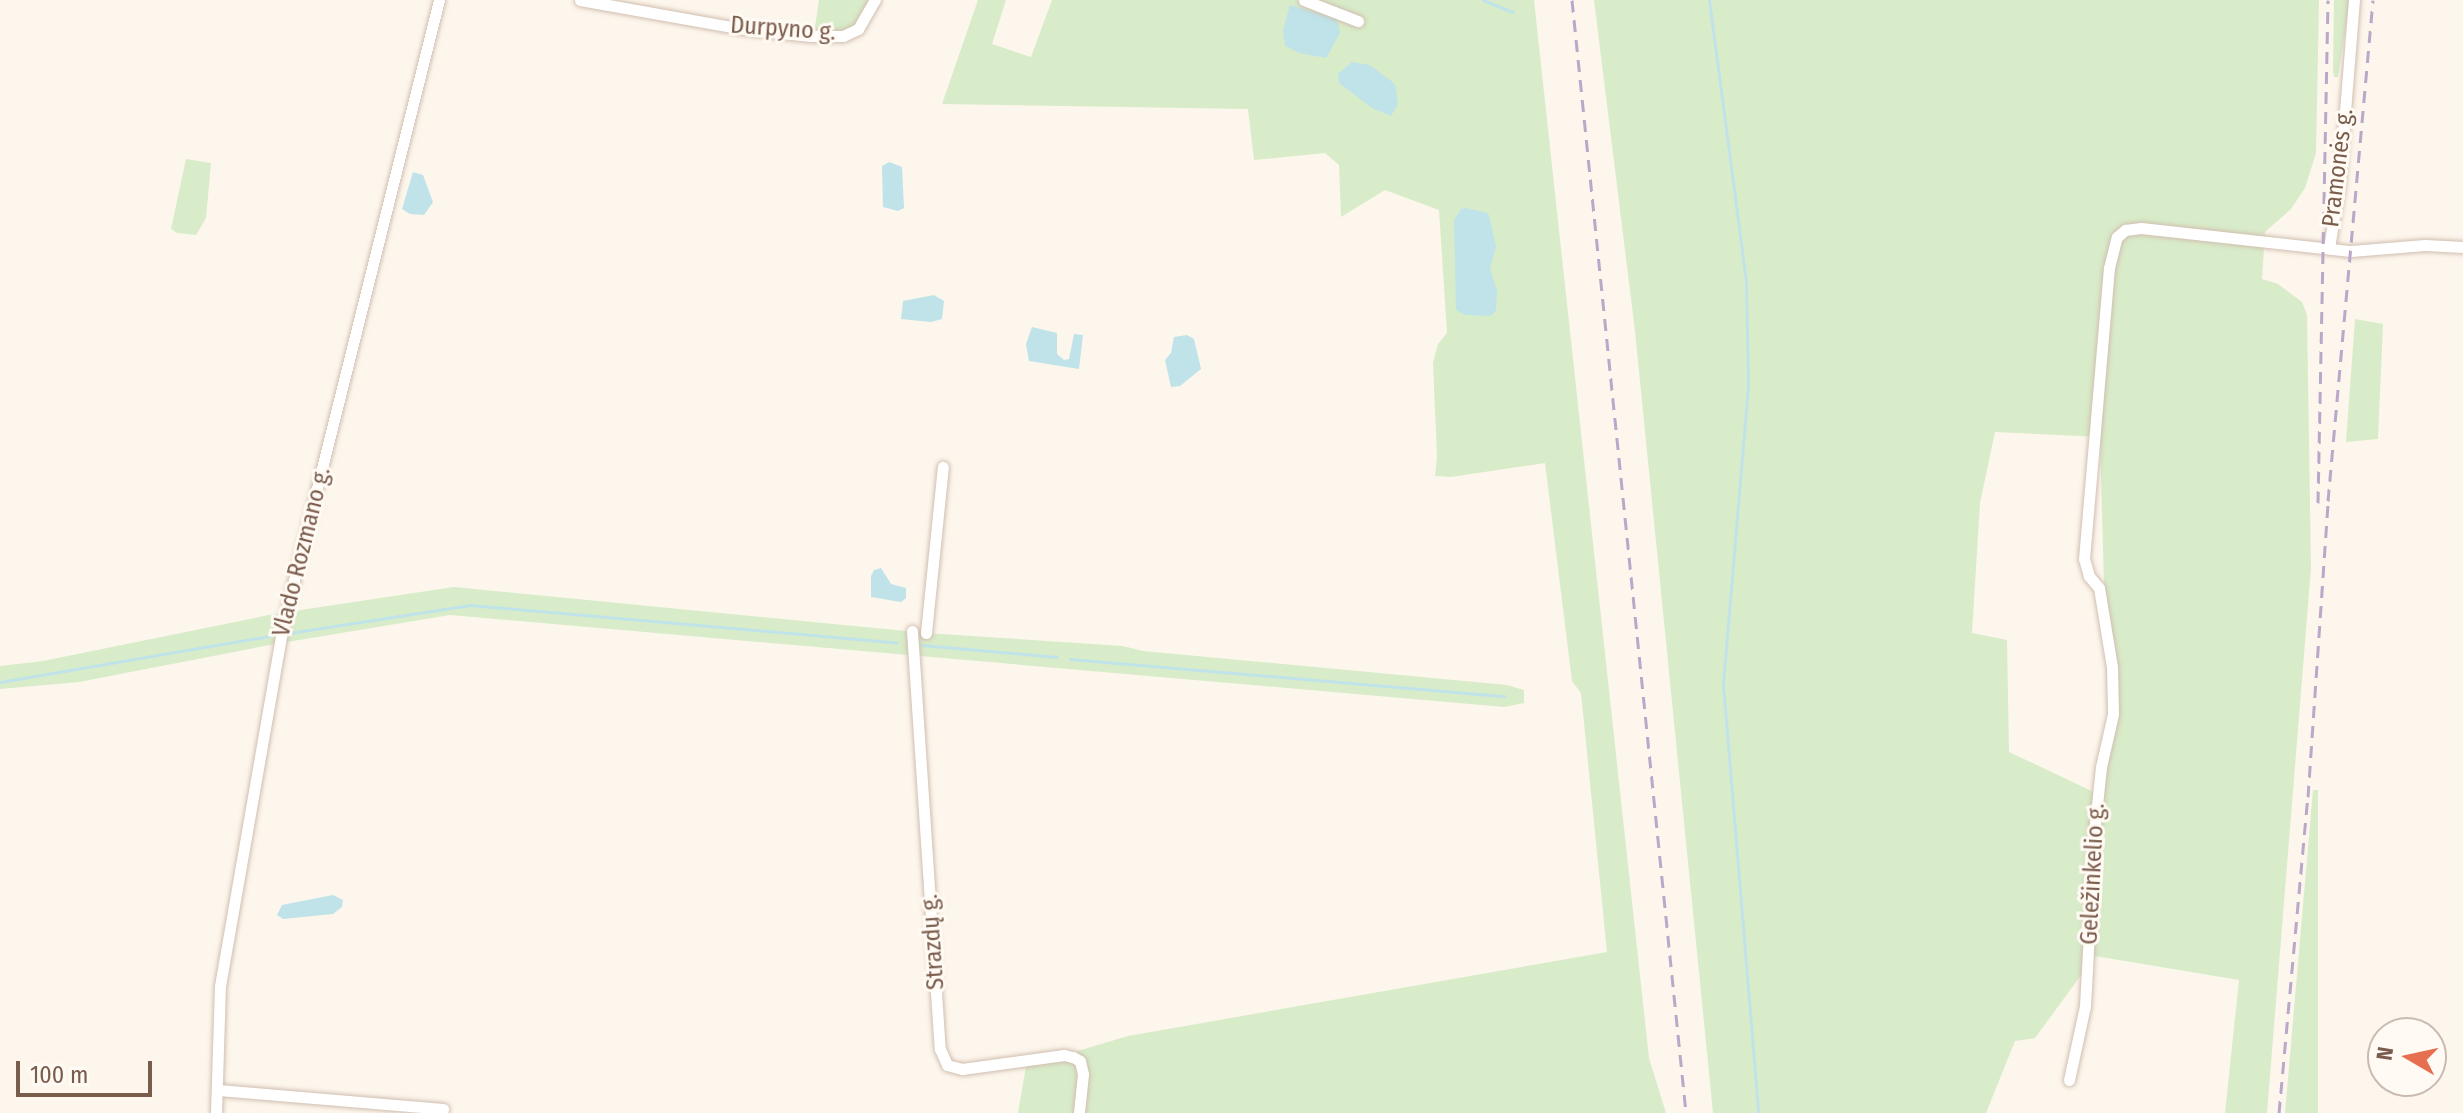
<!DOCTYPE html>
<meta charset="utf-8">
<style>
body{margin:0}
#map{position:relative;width:2463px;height:1113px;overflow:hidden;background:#fdf6ec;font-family:"Fira Sans Condensed",sans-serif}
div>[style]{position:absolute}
.green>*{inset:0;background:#d8ecc9}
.water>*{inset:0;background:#bfe3e8}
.stream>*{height:3px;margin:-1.5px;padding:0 1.5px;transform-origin:1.5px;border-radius:1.5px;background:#bfe3e8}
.roads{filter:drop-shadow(0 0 2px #d1beb0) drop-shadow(0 0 2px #d1beb0)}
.street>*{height:11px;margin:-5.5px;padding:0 5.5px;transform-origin:5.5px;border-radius:5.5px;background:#fff}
.rail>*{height:3px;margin-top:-1.5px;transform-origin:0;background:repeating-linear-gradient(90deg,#b9a8c9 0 12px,transparent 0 20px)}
span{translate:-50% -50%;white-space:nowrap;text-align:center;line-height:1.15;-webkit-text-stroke:6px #fffaf3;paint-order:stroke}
.street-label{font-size:24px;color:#7a5c4d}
.north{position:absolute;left:2367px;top:1017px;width:80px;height:80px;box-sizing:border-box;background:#fffaf3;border:2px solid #cabbb1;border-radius:50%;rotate:279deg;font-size:22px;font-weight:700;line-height:32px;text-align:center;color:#7a5c4d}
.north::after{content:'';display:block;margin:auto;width:28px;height:36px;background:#e76f51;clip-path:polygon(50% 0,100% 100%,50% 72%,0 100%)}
.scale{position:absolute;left:16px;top:1061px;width:136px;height:36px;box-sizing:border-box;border:4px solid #7a5c4d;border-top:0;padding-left:10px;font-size:24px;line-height:28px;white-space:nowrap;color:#7a5c4d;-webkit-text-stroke:6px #fffaf3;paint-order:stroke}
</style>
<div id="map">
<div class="green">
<i style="clip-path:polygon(819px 0,875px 0,858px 29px,814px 34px)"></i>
<i style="clip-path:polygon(978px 0,1006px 0,992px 44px,1031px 57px,1052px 0,1534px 0,1649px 1058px,1666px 1113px,1018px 1113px,1027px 1060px,1064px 1055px,1128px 1036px,1607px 952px,1581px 693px,1572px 681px,1545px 463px,1451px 477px,1435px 476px,1437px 457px,1433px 363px,1438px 344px,1447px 333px,1439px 210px,1385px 190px,1341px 217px,1339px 165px,1325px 153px,1254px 160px,1248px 109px,942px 104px)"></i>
<i style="clip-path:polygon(evenodd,1594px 0,2319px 0,2316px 153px,2305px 188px,2291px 209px,2265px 232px,2262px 279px,2278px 284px,2302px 302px,2307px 315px,2311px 568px,2267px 1113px,2225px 1113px,2239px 980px,2095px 956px,2035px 1038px,2015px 1041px,1986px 1113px,1713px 1113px,1635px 331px,1594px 0,1995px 432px,2100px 437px,2108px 735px,2098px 794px,2009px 752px,2007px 640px,1972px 633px,1980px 503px,1995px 432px)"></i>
<i style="clip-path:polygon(2334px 0,2350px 0,2338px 77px,2334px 77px,2333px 71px)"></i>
<i style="clip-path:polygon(186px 159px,211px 163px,206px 218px,196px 235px,177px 233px,171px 229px)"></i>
<i style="clip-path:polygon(2355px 319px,2383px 324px,2378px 439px,2346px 442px)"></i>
<i style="clip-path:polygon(454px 587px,926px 633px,1123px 646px,1143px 651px,1507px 685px,1524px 690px,1524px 703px,1504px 707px,450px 615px,275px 644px,79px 682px,0 689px,0 666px,43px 661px,274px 614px)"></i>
<i style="clip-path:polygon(2313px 790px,2318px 790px,2318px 1113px,2285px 1113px)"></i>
</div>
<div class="water">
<i style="clip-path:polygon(1290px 5px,1337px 19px,1340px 33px,1326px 58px,1299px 53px,1285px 46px,1283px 30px)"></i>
<i style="clip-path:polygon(1352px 62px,1370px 65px,1395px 84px,1398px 104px,1391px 116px,1372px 108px,1339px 83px,1338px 74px)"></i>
<i style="clip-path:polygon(889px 162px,902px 167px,904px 208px,898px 211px,883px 207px,882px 166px)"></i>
<i style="clip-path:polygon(413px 172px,423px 175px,433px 202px,424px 215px,410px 214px,402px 209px)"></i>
<i style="clip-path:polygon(1466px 208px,1488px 213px,1490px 219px,1496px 247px,1490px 269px,1497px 291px,1496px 310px,1491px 316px,1465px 315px,1456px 310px,1454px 220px,1461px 209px)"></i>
<i style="clip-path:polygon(934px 295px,944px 301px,942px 319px,931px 322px,901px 319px,903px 301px)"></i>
<i style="clip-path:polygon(1032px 327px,1057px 333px,1057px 354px,1064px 360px,1069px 359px,1074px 334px,1083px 335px,1079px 369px,1029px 361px,1026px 344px)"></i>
<i style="clip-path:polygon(1187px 335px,1194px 339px,1201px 369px,1180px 386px,1171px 387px,1165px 360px,1171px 353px,1174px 337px)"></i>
<i style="clip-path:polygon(881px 568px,891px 584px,906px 588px,906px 598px,901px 602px,871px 597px,871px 576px,874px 570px)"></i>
<i style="clip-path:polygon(333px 895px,343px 900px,342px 907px,333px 914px,283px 919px,277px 915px,282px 905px)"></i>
</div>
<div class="stream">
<i style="left:1483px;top:0;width:32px;rotate:22deg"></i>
<i style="left:1709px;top:0;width:284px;rotate:82.5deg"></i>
<i style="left:1746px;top:282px;width:104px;rotate:88.9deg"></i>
<i style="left:1748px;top:386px;width:299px;rotate:94.8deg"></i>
<i style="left:1723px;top:684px;width:430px;rotate:85.3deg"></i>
<i style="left:289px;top:633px;width:182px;rotate:-8.8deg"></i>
<i style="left:469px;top:605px;width:429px;rotate:5deg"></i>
<i style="left:922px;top:645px;width:135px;rotate:5.1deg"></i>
<i style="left:1070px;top:659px;width:436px;rotate:4.9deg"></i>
<i style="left:0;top:682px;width:273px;rotate:-9.7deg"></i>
</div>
<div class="roads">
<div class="street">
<i style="left:580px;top:0;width:159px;rotate:10.1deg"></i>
<i style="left:737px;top:28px;width:74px;rotate:6.2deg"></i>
<i style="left:811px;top:36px;width:32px"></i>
<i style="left:843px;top:36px;width:17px;rotate:-25deg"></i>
<i style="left:858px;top:29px;width:34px;rotate:-60deg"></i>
<i style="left:1304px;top:0;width:58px;rotate:21.3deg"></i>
<i style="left:2329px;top:248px;width:63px;rotate:-80.8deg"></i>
<i style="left:2339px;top:186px;width:187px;rotate:-85.4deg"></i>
<i style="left:912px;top:631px;width:419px;rotate:86.2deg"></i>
<i style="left:940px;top:1049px;width:17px;rotate:66deg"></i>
<i style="left:947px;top:1065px;width:16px;rotate:15deg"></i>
<i style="left:962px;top:1069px;width:103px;rotate:-7.8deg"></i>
<i style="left:1064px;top:1055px;width:9px;rotate:13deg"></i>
<i style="left:1073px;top:1057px;width:8px;rotate:30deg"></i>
<i style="left:1080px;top:1061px;width:13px;rotate:77deg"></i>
<i style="left:1083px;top:1074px;width:39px;rotate:96deg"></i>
<i style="left:926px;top:633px;width:167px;rotate:-84.2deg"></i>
<i style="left:2069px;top:1080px;width:76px;rotate:-77.8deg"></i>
<i style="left:2085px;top:1006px;width:182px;rotate:-86.9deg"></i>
<i style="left:2095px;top:824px;width:57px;rotate:-84deg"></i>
<i style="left:2101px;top:767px;width:54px;rotate:-77.2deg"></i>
<i style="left:2113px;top:714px;width:47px;rotate:-91.2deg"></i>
<i style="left:2112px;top:667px;width:80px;rotate:-99.3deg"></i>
<i style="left:2099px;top:588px;width:16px;rotate:-130deg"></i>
<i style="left:2089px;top:576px;width:18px;rotate:-106deg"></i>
<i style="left:2084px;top:559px;width:292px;rotate:-85.1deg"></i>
<i style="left:2109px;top:268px;width:32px;rotate:-76deg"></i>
<i style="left:2117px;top:237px;width:11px;rotate:-41deg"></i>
<i style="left:2125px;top:230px;width:16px;rotate:-7deg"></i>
<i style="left:2141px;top:228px;width:211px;rotate:6.3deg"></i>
<i style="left:2351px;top:251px;width:74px;rotate:-4.6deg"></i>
<i style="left:2425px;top:245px;width:38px;rotate:3deg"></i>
<i style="left:218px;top:1090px;width:226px;rotate:4.8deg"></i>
<i style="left:216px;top:1113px;width:127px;rotate:-88.2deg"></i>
<i style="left:220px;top:986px;width:367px;rotate:-80.1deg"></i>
<i style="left:283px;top:624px;width:643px;rotate:-75.96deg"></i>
</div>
</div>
<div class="rail">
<i style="left:1572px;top:0;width:1119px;rotate:84.15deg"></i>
<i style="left:2318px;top:503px;width:503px;rotate:-88.86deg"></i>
<i style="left:2279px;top:1113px;width:317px;rotate:-84.8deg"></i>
<i style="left:2308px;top:797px;width:297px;rotate:-86.1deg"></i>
<i style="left:2328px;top:501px;width:503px;rotate:-84.87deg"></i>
</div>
<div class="street-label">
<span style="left:783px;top:29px;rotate:4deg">Durpyno g.</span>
<span style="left:2338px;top:168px;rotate:-83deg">Pramonės g.</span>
<span style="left:302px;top:552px;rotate:-76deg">Vlado Rozmano g.</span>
<span style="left:2093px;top:874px;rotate:-87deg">Geležinkelio g.</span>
<span style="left:933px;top:942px;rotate:-94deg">Strazdų g.</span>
</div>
<div class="north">N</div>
<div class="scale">100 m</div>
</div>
